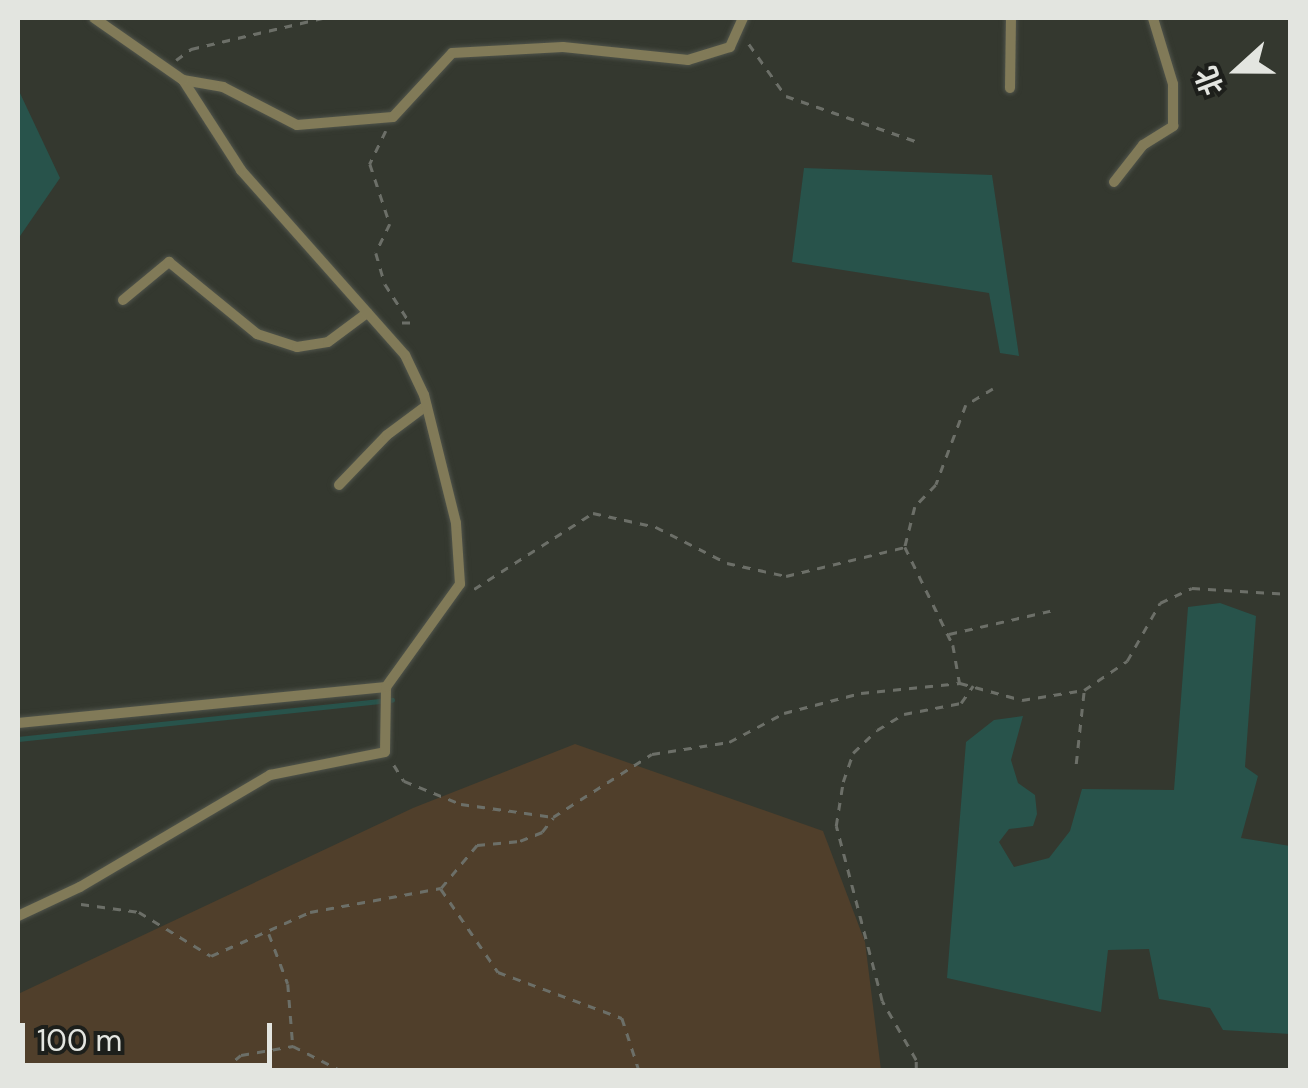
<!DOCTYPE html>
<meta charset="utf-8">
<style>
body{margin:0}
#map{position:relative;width:1308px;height:1088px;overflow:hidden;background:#34382f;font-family:"DM Sans","Noto Sans SC",sans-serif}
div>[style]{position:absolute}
.green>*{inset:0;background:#503f2b}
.water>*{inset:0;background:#28534b}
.stream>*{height:5px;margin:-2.5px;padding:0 2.5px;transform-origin:2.5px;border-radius:2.5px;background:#28534b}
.path>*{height:2.5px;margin-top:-1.25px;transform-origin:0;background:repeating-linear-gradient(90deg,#6c6f68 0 8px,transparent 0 16px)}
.roads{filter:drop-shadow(0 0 2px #50544b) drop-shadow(0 0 2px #50544b)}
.lane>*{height:10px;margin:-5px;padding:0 5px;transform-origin:5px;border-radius:5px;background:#817a58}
span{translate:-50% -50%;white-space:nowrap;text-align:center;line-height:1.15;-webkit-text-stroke:10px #1d1f1b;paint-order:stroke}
.frame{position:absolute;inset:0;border:20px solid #e3e5e0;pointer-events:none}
.north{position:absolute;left:1188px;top:20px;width:100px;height:100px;-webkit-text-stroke:8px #1d1f1b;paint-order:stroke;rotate:249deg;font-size:28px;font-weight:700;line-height:40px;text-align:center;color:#e3e5e0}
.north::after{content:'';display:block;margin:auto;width:35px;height:45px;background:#e3e5e0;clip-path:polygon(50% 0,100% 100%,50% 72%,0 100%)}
.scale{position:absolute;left:20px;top:1023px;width:252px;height:45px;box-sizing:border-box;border:5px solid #e3e5e0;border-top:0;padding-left:12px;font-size:30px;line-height:35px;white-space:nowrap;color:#e3e5e0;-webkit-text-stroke:8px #1d1f1b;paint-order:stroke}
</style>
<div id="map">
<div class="green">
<i style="clip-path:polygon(575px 744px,823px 831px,865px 942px,881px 1070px,18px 1070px,18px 994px,413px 808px)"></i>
</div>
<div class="water">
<i style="clip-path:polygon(18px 89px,60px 178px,18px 239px)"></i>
<i style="clip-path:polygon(804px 168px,992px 175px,1019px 356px,1000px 353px,989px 293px,792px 262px)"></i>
<i style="clip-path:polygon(1220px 603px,1256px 616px,1245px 767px,1258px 776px,1241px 838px,1290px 846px,1290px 1034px,1223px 1030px,1210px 1008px,1159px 999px,1149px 949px,1108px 950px,1101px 1012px,947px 978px,966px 742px,994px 720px,1023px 716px,1011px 760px,1018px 783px,1035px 795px,1037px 814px,1033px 826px,1009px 829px,999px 842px,1014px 867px,1049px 858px,1070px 831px,1082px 789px,1174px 790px,1188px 607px)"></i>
</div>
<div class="stream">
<i style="left:18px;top:739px;width:376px;rotate:-6deg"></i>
</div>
<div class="path">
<i style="left:749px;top:44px;width:64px;rotate:54.6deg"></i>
<i style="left:786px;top:96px;width:140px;rotate:19.2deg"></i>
<i style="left:176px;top:60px;width:19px;rotate:-36deg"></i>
<i style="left:191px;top:49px;width:135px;rotate:-13.3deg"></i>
<i style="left:386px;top:131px;width:37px;rotate:116deg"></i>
<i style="left:370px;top:164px;width:63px;rotate:71.6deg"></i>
<i style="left:390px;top:224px;width:32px;rotate:116deg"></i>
<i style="left:376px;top:253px;width:32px;rotate:74deg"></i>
<i style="left:385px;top:284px;width:46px;rotate:57.3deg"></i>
<i style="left:410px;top:323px;width:16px;rotate:180deg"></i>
<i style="left:993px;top:389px;width:31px;rotate:149deg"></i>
<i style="left:966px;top:405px;width:85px;rotate:110.6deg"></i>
<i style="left:936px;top:485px;width:30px;rotate:134deg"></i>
<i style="left:915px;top:507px;width:41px;rotate:104deg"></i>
<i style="left:905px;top:547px;width:109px;rotate:63.9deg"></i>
<i style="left:953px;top:645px;width:39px;rotate:80deg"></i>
<i style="left:960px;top:683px;width:64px;rotate:15.3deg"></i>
<i style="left:1022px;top:700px;width:63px;rotate:-9.2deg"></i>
<i style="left:474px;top:589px;width:141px;rotate:-32.6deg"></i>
<i style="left:593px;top:513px;width:65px;rotate:12.5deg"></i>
<i style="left:656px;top:527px;width:80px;rotate:26.9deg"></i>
<i style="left:727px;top:563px;width:60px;rotate:12.4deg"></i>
<i style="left:786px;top:576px;width:122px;rotate:-13.7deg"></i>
<i style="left:949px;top:634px;width:108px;rotate:-12.9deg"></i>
<i style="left:1076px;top:764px;width:74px;rotate:-83.8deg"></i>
<i style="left:1084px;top:690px;width:52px;rotate:-34deg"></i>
<i style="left:1127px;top:661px;width:67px;rotate:-60.4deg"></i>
<i style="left:1160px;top:603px;width:35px;rotate:-25deg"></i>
<i style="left:1192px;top:588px;width:98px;rotate:3.5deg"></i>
<i style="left:394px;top:765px;width:19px;rotate:58deg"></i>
<i style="left:404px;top:781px;width:61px;rotate:22deg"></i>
<i style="left:461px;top:804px;width:93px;rotate:8deg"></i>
<i style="left:553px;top:817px;width:117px;rotate:-32.5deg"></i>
<i style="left:652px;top:754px;width:78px;rotate:-8.9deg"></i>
<i style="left:729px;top:742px;width:62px;rotate:-27.8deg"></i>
<i style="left:784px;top:713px;width:80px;rotate:-14.6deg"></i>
<i style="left:861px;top:693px;width:100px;rotate:-5.8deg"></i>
<i style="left:441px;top:889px;width:101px;rotate:55.5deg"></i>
<i style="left:498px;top:972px;width:132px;rotate:20.4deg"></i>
<i style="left:622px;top:1018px;width:55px;rotate:71.9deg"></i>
<i style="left:81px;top:904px;width:59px;rotate:7.9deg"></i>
<i style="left:139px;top:912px;width:84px;rotate:31.4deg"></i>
<i style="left:211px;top:956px;width:108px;rotate:-24deg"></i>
<i style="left:310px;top:912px;width:133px;rotate:-10.4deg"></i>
<i style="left:441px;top:888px;width:56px;rotate:-50.1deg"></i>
<i style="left:477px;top:845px;width:43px;rotate:-5.3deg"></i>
<i style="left:520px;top:841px;width:24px;rotate:-22deg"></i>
<i style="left:542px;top:832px;width:18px;rotate:-52deg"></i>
<i style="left:269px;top:934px;width:53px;rotate:69.2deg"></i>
<i style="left:288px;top:984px;width:62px;rotate:85.4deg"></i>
<i style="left:223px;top:1070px;width:23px;rotate:-40deg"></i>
<i style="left:241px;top:1055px;width:53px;rotate:-9.8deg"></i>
<i style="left:293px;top:1046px;width:53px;rotate:27.1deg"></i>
<i style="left:916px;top:1070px;width:10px;rotate:-90deg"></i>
<i style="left:916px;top:1060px;width:68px;rotate:-120deg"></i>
<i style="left:882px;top:1001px;width:181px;rotate:-104.7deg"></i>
<i style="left:836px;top:826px;width:45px;rotate:-81deg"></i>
<i style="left:843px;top:782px;width:31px;rotate:-71deg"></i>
<i style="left:853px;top:753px;width:33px;rotate:-44deg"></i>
<i style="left:877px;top:730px;width:31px;rotate:-31deg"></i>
<i style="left:904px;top:714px;width:58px;rotate:-10.9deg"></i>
<i style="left:961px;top:703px;width:21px;rotate:-55deg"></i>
<i style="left:1144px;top:1070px;width:4px"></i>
</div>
<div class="roads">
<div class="lane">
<i style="left:183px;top:80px;width:41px;rotate:9.9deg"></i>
<i style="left:223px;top:87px;width:83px;rotate:27.2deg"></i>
<i style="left:297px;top:125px;width:96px;rotate:-4.8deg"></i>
<i style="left:393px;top:117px;width:87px;rotate:-47.3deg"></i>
<i style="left:452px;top:53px;width:111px;rotate:-3.1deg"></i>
<i style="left:563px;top:47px;width:126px;rotate:5.9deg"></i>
<i style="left:688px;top:60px;width:44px;rotate:-17.2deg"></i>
<i style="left:730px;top:47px;width:32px;rotate:-66deg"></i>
<i style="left:1010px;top:88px;width:70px;rotate:-89.2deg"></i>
<i style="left:1114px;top:182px;width:47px;rotate:-51.9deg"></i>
<i style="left:1143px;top:145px;width:36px;rotate:-32deg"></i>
<i style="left:1173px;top:126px;width:42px;rotate:-90deg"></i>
<i style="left:1173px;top:84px;width:69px;rotate:-106.9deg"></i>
<i style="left:123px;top:300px;width:60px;rotate:-39.6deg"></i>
<i style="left:169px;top:262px;width:114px;rotate:39.3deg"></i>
<i style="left:257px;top:334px;width:42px;rotate:18deg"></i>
<i style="left:297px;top:347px;width:31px;rotate:-9deg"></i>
<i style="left:328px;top:342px;width:49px;rotate:-36.6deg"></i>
<i style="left:339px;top:485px;width:69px;rotate:-46.2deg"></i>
<i style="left:387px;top:435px;width:49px;rotate:-36.6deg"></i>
<i style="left:18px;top:723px;width:370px;rotate:-5.6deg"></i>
<i style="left:18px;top:916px;width:68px;rotate:-25.1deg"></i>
<i style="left:80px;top:887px;width:221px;rotate:-30.5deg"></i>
<i style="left:270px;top:775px;width:117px;rotate:-11.3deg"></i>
<i style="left:385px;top:752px;width:65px;rotate:-89.1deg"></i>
<i style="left:386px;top:687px;width:127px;rotate:-54.3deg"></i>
<i style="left:460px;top:584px;width:61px;rotate:-93.8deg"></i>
<i style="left:456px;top:523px;width:132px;rotate:-104deg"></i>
<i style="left:424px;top:395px;width:44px;rotate:-115.4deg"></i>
<i style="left:405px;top:355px;width:247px;rotate:-131.6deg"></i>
<i style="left:241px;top:170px;width:107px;rotate:-122.8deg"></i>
<i style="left:183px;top:80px;width:108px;rotate:-145.1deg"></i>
</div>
</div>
<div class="frame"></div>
<div class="north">北</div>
<div class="scale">100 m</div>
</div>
